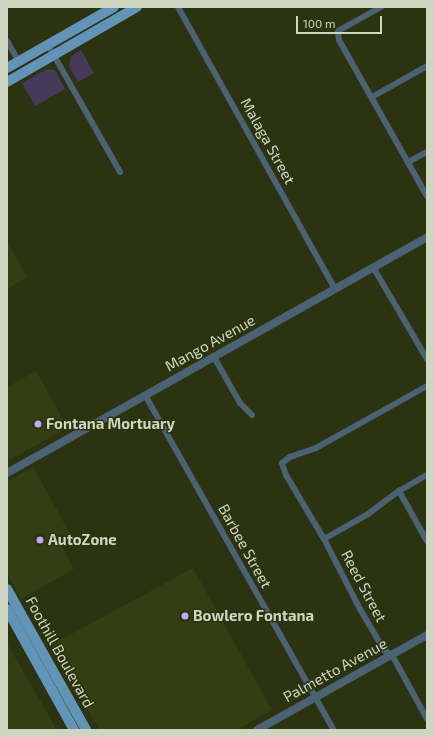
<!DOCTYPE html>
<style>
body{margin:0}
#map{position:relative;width:434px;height:737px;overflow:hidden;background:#2b3310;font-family:"Exo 2",sans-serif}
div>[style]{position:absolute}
.built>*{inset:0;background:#343e13}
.green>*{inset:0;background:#463a5b}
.minor>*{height:6px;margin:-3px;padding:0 3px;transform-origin:3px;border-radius:3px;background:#4a6274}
.tertiary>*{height:8px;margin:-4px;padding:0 4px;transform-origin:4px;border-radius:4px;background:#4a6274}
.primary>*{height:10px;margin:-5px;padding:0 5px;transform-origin:5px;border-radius:5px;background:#6294b8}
.dots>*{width:11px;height:11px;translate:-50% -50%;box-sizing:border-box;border:2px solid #2b3310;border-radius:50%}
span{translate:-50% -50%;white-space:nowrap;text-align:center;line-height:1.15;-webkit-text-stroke:3px #2b3310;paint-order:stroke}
.street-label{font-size:15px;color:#cfd5c1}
.poi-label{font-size:15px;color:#cfd5c1;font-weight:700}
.left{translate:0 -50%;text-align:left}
.frame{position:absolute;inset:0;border:8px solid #cfd5c1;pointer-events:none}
.scale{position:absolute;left:296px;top:16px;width:86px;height:18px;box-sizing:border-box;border:2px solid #cfd5c1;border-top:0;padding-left:5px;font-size:12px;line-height:14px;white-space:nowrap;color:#cfd5c1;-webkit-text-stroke:3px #2b3310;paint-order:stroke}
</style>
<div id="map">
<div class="built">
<i style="clip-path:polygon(7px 241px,27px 277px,7px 289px)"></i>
<i style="clip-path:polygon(36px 371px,68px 428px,7px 461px,7px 387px)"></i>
<i style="clip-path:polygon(33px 467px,72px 537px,61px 544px,74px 569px,21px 599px,7px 573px,7px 482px)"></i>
<i style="clip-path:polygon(193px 568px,272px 710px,236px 730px,99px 730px,51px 645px)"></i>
<i style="clip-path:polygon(7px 643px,57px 730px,7px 730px)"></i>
</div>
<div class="green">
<i style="clip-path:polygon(81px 50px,94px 73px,78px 82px,69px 67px,71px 56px)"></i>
<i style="clip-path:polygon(47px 69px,55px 70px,65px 89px,35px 106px,22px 83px)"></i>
</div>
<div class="minor">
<i style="left:178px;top:7px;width:323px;rotate:60.9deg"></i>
<i style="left:381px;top:7px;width:49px;rotate:150.8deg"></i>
<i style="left:338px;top:31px;width:9px;rotate:84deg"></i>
<i style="left:339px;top:40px;width:179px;rotate:60.6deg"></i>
<i style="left:7px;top:41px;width:24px;rotate:60deg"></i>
<i style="left:48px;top:45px;width:146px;rotate:60.4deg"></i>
<i style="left:372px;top:97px;width:63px;rotate:-29.4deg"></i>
<i style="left:408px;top:162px;width:21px;rotate:-28deg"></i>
<i style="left:373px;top:267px;width:107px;rotate:59.6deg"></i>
<i style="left:214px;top:357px;width:53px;rotate:60.5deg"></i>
<i style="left:240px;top:403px;width:17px;rotate:45deg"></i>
<i style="left:427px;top:386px;width:127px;rotate:150.8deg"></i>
<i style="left:316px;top:448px;width:28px;rotate:161deg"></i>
<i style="left:290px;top:457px;width:10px;rotate:143deg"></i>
<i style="left:282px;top:463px;width:13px;rotate:72deg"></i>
<i style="left:286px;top:475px;width:74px;rotate:59.3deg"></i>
<i style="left:324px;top:539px;width:79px;rotate:62.8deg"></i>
<i style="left:360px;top:609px;width:48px;rotate:59.7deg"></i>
<i style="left:384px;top:650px;width:9px;rotate:32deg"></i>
<i style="left:392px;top:655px;width:73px;rotate:61.3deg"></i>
<i style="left:145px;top:395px;width:385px;rotate:60.6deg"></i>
<i style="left:399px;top:491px;width:57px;rotate:60.8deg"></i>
<i style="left:324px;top:539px;width:51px;rotate:-29.6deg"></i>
<i style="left:368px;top:514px;width:39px;rotate:-37deg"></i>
<i style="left:399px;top:491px;width:32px;rotate:-30deg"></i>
</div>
<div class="tertiary">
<i style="left:7px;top:473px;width:482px;rotate:-29.3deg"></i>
<i style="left:257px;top:730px;width:195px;rotate:-29.2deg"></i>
</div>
<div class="primary">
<i style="left:7px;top:68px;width:123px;rotate:-29.7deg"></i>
<i style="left:7px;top:82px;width:150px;rotate:-30deg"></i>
<i style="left:7px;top:589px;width:162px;rotate:60.7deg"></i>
<i style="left:7px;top:609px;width:138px;rotate:61deg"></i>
</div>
<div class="dots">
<i style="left:38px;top:424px;background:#c2a7f2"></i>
<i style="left:40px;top:540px;background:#c2a7f2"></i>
<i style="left:185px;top:616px;background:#c2a7f2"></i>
</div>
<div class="street-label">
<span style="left:268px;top:141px;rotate:61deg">Malaga Street</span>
<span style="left:210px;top:343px;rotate:-29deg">Mango Avenue</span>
<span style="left:245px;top:546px;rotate:61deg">Barbee Street</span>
<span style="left:364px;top:586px;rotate:62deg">Reed Street</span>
<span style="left:60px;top:652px;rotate:61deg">Foothill Boulevard</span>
<span style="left:335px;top:670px;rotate:-29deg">Palmetto Avenue</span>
</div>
<div class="poi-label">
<span class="left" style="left:46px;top:424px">Fontana Mortuary</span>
<span class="left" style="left:48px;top:540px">AutoZone</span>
<span class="left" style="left:193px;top:616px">Bowlero Fontana</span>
</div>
<div class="frame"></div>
<div class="scale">100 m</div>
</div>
